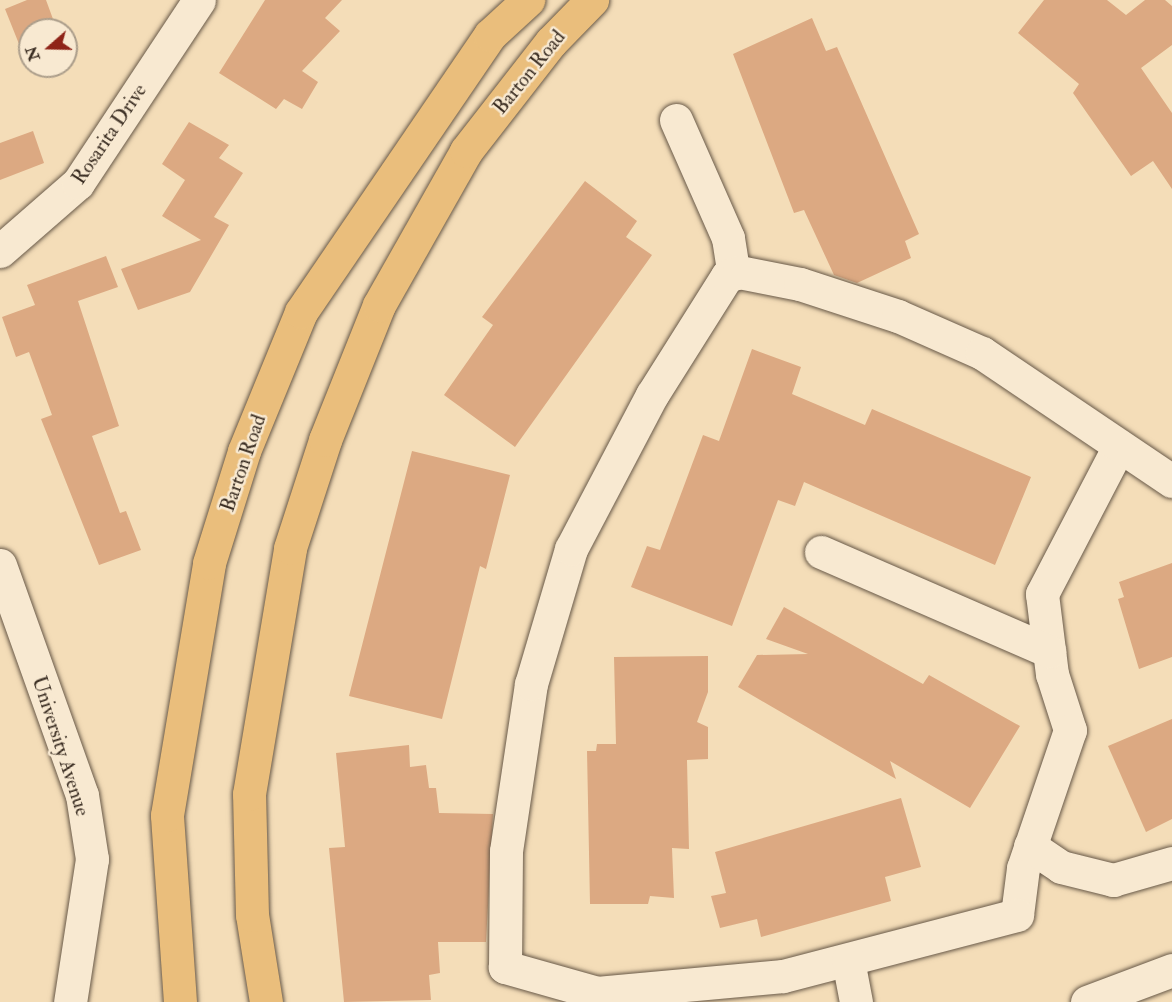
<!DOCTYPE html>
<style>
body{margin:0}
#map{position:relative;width:1172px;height:1002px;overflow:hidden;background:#f4ddb8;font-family:"IM FELL Double Pica",serif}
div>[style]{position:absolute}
.building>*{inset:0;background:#dca982}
.roads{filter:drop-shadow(0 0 2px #685948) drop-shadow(0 0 2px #685948)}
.minor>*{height:33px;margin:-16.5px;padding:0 16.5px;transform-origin:16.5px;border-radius:16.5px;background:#f8e9d1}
.major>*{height:33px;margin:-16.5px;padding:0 16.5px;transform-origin:16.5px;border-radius:16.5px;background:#eabe7c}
span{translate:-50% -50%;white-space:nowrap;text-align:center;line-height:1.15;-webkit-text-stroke:5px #f8e9d1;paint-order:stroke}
.street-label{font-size:20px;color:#3a2d22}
.north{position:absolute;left:18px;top:18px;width:60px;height:60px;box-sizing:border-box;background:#f8e9d1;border:2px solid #ac9e8b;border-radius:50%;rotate:250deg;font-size:16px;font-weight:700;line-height:24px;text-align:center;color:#3a2d22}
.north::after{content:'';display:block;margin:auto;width:21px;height:27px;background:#8f2418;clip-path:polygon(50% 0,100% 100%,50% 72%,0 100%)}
</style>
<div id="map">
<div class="building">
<i style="clip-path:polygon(27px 0,46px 0,57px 30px,30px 30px,30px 66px,37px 66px,29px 69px,5px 9px)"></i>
<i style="clip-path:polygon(265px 0,342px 0,325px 18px,340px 31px,302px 71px,318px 82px,302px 109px,284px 99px,276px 109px,219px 73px)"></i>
<i style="clip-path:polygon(1044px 0,1107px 0,1126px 15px,1145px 0,1165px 0,1172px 6px,1172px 45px,1141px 68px,1172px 113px,1172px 189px,1153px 161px,1131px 176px,1073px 93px,1079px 84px,1018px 33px)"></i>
<i style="clip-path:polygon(812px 18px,826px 51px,837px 47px,919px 234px,905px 241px,911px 258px,857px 283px,834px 275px,804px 210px,794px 213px,733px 54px)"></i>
<i style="clip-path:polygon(189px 122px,229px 145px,219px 158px,243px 173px,214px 217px,229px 225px,190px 292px,138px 310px,121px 269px,201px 240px,162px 216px,185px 180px,162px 164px)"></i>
<i style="clip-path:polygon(33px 131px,44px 163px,0 180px,0 143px)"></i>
<i style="clip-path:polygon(585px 181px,637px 221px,626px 237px,652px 255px,515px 447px,444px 395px,493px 325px,482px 317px)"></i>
<i style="clip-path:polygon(106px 256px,118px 287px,78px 301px,119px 426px,92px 436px,120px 513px,126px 511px,141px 550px,99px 565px,41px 419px,52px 415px,29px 352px,16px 357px,2px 317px,35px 305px,27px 285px)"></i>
<i style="clip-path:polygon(752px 349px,801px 367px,792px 394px,865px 425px,872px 409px,1031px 477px,995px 565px,804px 482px,795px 506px,778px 500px,732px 626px,631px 587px,647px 546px,660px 550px,703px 435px,719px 441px)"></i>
<i style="clip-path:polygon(412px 451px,510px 475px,486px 569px,480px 566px,442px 719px,349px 696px)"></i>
<i style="clip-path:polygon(1172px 563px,1172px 657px,1139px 669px,1118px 599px,1124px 597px,1119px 582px)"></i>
<i style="clip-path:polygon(784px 607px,923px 684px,929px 675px,1020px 726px,970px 808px,890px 761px,896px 779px,738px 687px,757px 655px,808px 654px,766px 639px)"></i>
<i style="clip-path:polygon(708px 656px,708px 692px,697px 722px,708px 727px,708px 759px,687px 760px,689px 849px,672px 848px,674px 898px,650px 896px,648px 904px,590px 904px,587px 751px,596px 751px,597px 744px,616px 744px,614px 657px)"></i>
<i style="clip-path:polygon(1172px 719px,1172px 819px,1146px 832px,1108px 746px)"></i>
<i style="clip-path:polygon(409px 745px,410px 767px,426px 765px,429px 788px,436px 788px,439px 813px,493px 814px,486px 942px,438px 942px,440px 973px,429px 975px,431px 1000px,344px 1002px,329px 848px,345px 847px,336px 753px)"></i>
<i style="clip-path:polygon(901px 798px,921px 867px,885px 877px,891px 901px,761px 937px,757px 919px,720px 928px,711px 896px,726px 893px,715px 852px)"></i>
</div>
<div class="roads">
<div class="minor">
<i style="left:676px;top:120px;width:129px;rotate:66.2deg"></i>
<i style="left:728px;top:238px;width:36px;rotate:81deg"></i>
<i style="left:0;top:251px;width:103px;rotate:-41.1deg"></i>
<i style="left:78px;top:183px;width:219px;rotate:-56.5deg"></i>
<i style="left:1119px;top:446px;width:167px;rotate:117.5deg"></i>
<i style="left:1042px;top:594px;width:81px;rotate:82.9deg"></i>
<i style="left:1052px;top:674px;width:59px;rotate:72.2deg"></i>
<i style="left:1070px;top:730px;width:146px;rotate:108.8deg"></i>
<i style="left:1023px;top:868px;width:47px;rotate:97.3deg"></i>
<i style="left:1017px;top:915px;width:242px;rotate:165.4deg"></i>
<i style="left:783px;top:976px;width:187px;rotate:174.8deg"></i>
<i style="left:597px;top:993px;width:96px;rotate:-164.2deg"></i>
<i style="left:505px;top:967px;width:116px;rotate:-89.5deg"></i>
<i style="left:506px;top:851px;width:169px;rotate:-81.5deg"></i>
<i style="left:531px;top:684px;width:141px;rotate:-73.5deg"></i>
<i style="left:571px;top:549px;width:174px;rotate:-62.3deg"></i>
<i style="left:652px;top:395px;width:141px;rotate:-57.8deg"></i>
<i style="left:727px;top:276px;width:13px;rotate:-18deg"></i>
<i style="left:739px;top:272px;width:62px;rotate:11.1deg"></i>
<i style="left:800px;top:284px;width:103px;rotate:18.1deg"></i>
<i style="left:898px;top:316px;width:92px;rotate:23.8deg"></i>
<i style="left:982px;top:353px;width:229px;rotate:34deg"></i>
<i style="left:821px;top:552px;width:249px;rotate:23.5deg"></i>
<i style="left:0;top:565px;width:244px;rotate:70.4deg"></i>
<i style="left:82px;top:795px;width:65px;rotate:81.1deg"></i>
<i style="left:92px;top:859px;width:145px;rotate:98.7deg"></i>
<i style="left:1030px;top:846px;width:37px;rotate:34deg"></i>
<i style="left:1061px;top:867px;width:54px;rotate:14deg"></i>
<i style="left:1113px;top:880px;width:61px;rotate:-16.1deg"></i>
<i style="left:848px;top:960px;width:43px;rotate:79.2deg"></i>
<i style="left:1087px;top:1002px;width:91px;rotate:-20.6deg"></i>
</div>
<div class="major">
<i style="left:180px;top:1002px;width:187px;rotate:-94deg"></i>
<i style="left:167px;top:815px;width:255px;rotate:-80.5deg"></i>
<i style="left:209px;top:563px;width:117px;rotate:-72.6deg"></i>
<i style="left:244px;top:451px;width:150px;rotate:-67.7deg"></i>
<i style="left:301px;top:312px;width:335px;rotate:-55.7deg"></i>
<i style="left:490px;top:35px;width:52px;rotate:-42.6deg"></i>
<i style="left:266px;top:1002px;width:88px;rotate:-99.1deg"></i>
<i style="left:252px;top:915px;width:121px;rotate:-91.4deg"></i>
<i style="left:249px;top:794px;width:249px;rotate:-80.5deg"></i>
<i style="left:290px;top:548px;width:114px;rotate:-72deg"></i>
<i style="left:325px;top:440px;width:145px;rotate:-68.2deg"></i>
<i style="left:379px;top:305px;width:177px;rotate:-60.5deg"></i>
<i style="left:466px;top:151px;width:138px;rotate:-52.1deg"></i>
<i style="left:551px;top:42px;width:59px;rotate:-45.7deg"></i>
</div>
</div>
<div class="street-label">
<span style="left:529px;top:72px;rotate:-51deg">Barton Road</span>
<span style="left:109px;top:134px;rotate:-56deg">Rosarita Drive</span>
<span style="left:243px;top:463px;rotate:-71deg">Barton Road</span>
<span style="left:61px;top:746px;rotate:72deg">University Avenue</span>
</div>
<div class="north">N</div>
</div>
